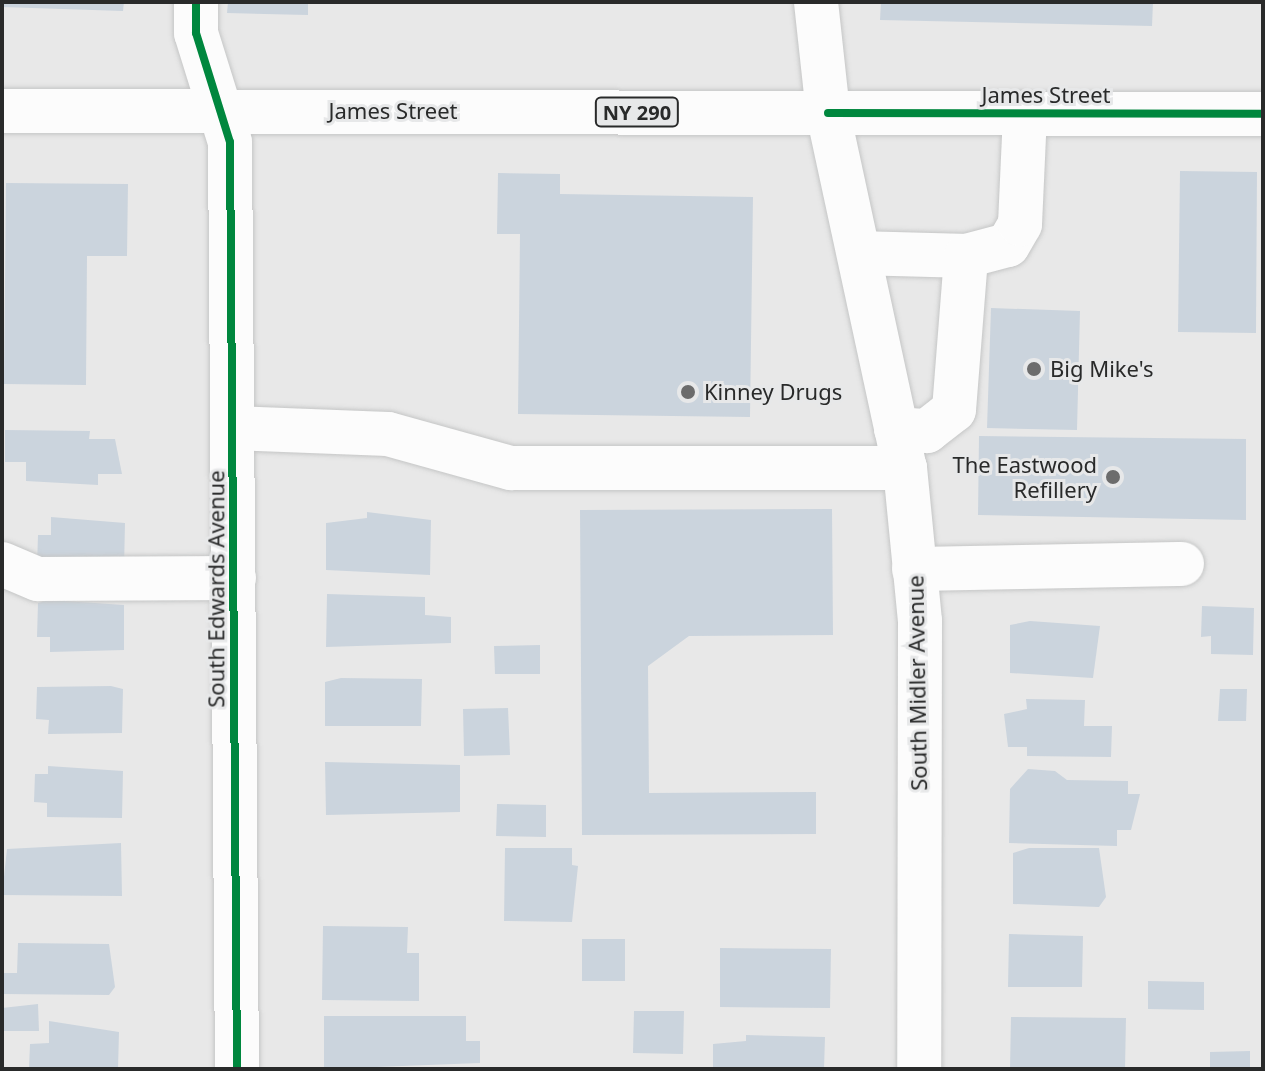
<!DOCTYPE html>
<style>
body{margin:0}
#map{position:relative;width:1265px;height:1071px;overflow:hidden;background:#e8e8e8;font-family:"Noto Sans",sans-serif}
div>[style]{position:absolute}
.building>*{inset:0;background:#cbd4dd}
.roads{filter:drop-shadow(0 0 2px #c5c6c6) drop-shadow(0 0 2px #c5c6c6)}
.minor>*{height:44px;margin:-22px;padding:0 22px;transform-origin:22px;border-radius:22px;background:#fcfcfc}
.major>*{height:44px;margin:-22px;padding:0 22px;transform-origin:22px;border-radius:22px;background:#fcfcfc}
.cycleway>*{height:8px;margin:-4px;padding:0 4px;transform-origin:4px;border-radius:4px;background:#00873e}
.dots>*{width:22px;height:22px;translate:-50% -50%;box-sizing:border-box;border:4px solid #e7e8e9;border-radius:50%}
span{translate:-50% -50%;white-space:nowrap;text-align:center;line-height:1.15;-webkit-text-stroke:6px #e7e8e9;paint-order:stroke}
.shield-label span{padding:2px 6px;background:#e7e8e9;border:2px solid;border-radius:6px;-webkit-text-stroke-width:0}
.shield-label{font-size:20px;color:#292a2a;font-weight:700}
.street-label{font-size:22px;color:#292a2a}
.poi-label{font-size:22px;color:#292a2a}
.left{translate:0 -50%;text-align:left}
.right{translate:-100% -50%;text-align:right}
.frame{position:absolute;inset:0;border:4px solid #292a2a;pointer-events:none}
</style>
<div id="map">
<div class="building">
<i style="clip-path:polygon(2px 2px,124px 2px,123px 11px,2px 7px)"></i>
<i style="clip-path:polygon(228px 2px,308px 2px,308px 15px,227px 13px)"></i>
<i style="clip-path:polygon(881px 2px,1153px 2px,1152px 26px,880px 20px)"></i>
<i style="clip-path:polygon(1180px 171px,1257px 172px,1256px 333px,1178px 332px)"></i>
<i style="clip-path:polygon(498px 173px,560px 174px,560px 194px,753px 197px,750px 417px,518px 414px,520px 234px,497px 234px)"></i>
<i style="clip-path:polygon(6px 183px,128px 184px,127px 256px,87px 256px,86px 385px,4px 384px)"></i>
<i style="clip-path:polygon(991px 308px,1080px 311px,1077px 430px,987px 428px)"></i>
<i style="clip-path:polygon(5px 430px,90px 431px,89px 439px,115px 439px,122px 474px,98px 474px,98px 485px,26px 481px,26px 462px,5px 462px)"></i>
<i style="clip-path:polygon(979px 436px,1246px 439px,1246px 520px,978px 515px)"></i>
<i style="clip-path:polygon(832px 509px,833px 635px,689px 636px,648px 666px,649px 793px,816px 792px,816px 834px,582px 835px,580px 510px)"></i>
<i style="clip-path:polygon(367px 512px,431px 520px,430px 575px,326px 570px,326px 523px,367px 518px)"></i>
<i style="clip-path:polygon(51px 517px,125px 523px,124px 567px,37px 566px,38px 535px,51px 535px)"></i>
<i style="clip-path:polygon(327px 594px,425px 597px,425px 615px,451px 617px,451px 643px,326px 647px)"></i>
<i style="clip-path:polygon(49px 600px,124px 605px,124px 650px,50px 652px,50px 637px,37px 637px,38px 603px)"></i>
<i style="clip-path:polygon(1202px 606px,1254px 608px,1253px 655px,1211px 654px,1211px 636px,1201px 637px)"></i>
<i style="clip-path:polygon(1030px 621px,1100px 626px,1093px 678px,1010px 673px,1010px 625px)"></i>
<i style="clip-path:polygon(540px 645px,540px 674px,495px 674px,494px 646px)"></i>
<i style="clip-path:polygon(341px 678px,422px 679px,421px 726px,325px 726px,325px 682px)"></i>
<i style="clip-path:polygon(111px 686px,123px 689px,122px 733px,48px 734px,49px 720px,36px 719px,37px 687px)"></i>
<i style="clip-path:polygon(1220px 689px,1247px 689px,1246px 721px,1218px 721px)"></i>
<i style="clip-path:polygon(1026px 699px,1085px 700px,1084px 726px,1112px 726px,1111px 757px,1027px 756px,1027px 747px,1008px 747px,1004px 714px,1027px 709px)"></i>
<i style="clip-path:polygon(508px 708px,510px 755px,464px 756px,463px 709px)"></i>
<i style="clip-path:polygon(325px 762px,460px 765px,460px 812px,326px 815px)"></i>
<i style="clip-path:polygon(48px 766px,123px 771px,122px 818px,47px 817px,47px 803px,34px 802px,35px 774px,48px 774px)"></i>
<i style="clip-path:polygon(1028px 769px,1055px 771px,1067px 780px,1128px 781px,1128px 794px,1140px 794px,1131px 830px,1117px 830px,1117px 846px,1009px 843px,1010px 789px)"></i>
<i style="clip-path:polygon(497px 804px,546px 805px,546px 837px,496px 836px)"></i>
<i style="clip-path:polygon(121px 843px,122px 896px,2px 895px,7px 849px)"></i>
<i style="clip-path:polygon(505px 848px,572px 848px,572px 865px,578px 866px,572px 922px,504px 921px)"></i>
<i style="clip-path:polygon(1029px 848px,1099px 848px,1106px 897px,1099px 907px,1013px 904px,1013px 853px)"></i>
<i style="clip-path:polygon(323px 926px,408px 927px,407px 953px,419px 953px,419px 1001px,322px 1000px)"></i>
<i style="clip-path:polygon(1009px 934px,1083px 936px,1082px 987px,1008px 987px)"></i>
<i style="clip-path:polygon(582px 939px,625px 939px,625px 981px,582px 981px)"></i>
<i style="clip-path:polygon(18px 943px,109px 944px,115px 987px,109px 995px,2px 994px,2px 973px,17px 973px)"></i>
<i style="clip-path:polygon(720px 948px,831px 949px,830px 1008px,720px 1007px)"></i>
<i style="clip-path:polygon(1148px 981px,1204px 982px,1204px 1010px,1148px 1009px)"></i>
<i style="clip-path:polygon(38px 1004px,39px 1031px,2px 1031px,2px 1008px)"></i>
<i style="clip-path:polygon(634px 1011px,684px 1011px,683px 1054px,633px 1053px)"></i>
<i style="clip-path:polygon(324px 1016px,466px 1016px,466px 1041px,480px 1041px,480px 1063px,324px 1069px)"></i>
<i style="clip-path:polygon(1011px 1017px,1126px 1018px,1125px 1069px,1010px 1069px)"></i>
<i style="clip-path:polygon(49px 1021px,119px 1032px,118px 1069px,29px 1069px,30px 1044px,49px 1043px)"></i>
<i style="clip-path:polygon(746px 1035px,825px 1037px,824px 1069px,713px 1069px,713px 1044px,746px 1041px)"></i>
<i style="clip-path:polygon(1250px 1051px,1250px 1069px,1210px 1069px,1210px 1052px)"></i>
</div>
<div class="roads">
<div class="minor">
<i style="left:196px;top:2px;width:31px;rotate:90deg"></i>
<i style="left:196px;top:33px;width:114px;rotate:72.7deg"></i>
<i style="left:230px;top:142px;width:927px;rotate:89.57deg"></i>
<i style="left:859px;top:253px;width:107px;rotate:1.6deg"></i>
<i style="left:232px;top:428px;width:156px;rotate:2.2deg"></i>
<i style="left:388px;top:434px;width:128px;rotate:15.5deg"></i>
<i style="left:511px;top:468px;width:394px"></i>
<i style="left:896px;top:429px;width:31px;rotate:4deg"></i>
<i style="left:927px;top:431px;width:34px;rotate:-38deg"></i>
<i style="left:954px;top:410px;width:154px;rotate:-85.5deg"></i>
<i style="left:966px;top:256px;width:43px;rotate:-14.7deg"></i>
<i style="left:1008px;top:245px;width:24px;rotate:-60deg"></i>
<i style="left:1020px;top:224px;width:111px;rotate:-87.4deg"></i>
<i style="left:2px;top:564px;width:39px;rotate:23deg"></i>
<i style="left:38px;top:579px;width:196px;rotate:-0.3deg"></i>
<i style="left:914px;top:569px;width:268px;rotate:-1.1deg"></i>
</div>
<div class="major">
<i style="left:816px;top:2px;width:112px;rotate:83.8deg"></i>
<i style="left:828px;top:113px;width:363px;rotate:77.8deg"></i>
<i style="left:905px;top:468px;width:154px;rotate:84.4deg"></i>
<i style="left:920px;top:621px;width:448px;rotate:90.1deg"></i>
<i style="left:2px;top:111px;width:1261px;rotate:0.14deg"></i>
</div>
</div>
<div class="cycleway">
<i style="left:196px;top:2px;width:31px;rotate:90deg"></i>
<i style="left:196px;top:33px;width:114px;rotate:72.7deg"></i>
<i style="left:230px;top:142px;width:927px;rotate:89.57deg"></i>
<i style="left:828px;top:113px;width:435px;rotate:0.1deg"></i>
</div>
<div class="dots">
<i style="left:1034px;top:369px;background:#6c6c6c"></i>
<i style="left:688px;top:392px;background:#6c6c6c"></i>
<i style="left:1113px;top:477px;background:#6c6c6c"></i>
</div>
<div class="shield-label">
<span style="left:637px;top:112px">NY 290</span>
</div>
<div class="street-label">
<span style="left:1046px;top:95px">James Street</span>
<span style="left:393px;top:111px">James Street</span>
<span style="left:216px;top:589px;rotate:-90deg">South Edwards Avenue</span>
<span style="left:917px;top:683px;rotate:-91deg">South Midler Avenue</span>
</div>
<div class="poi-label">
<span class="left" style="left:1050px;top:369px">Big Mike's</span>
<span class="left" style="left:704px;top:392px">Kinney Drugs</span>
<span class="right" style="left:1097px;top:477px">The Eastwood<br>Refillery</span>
</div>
<div class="frame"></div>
</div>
